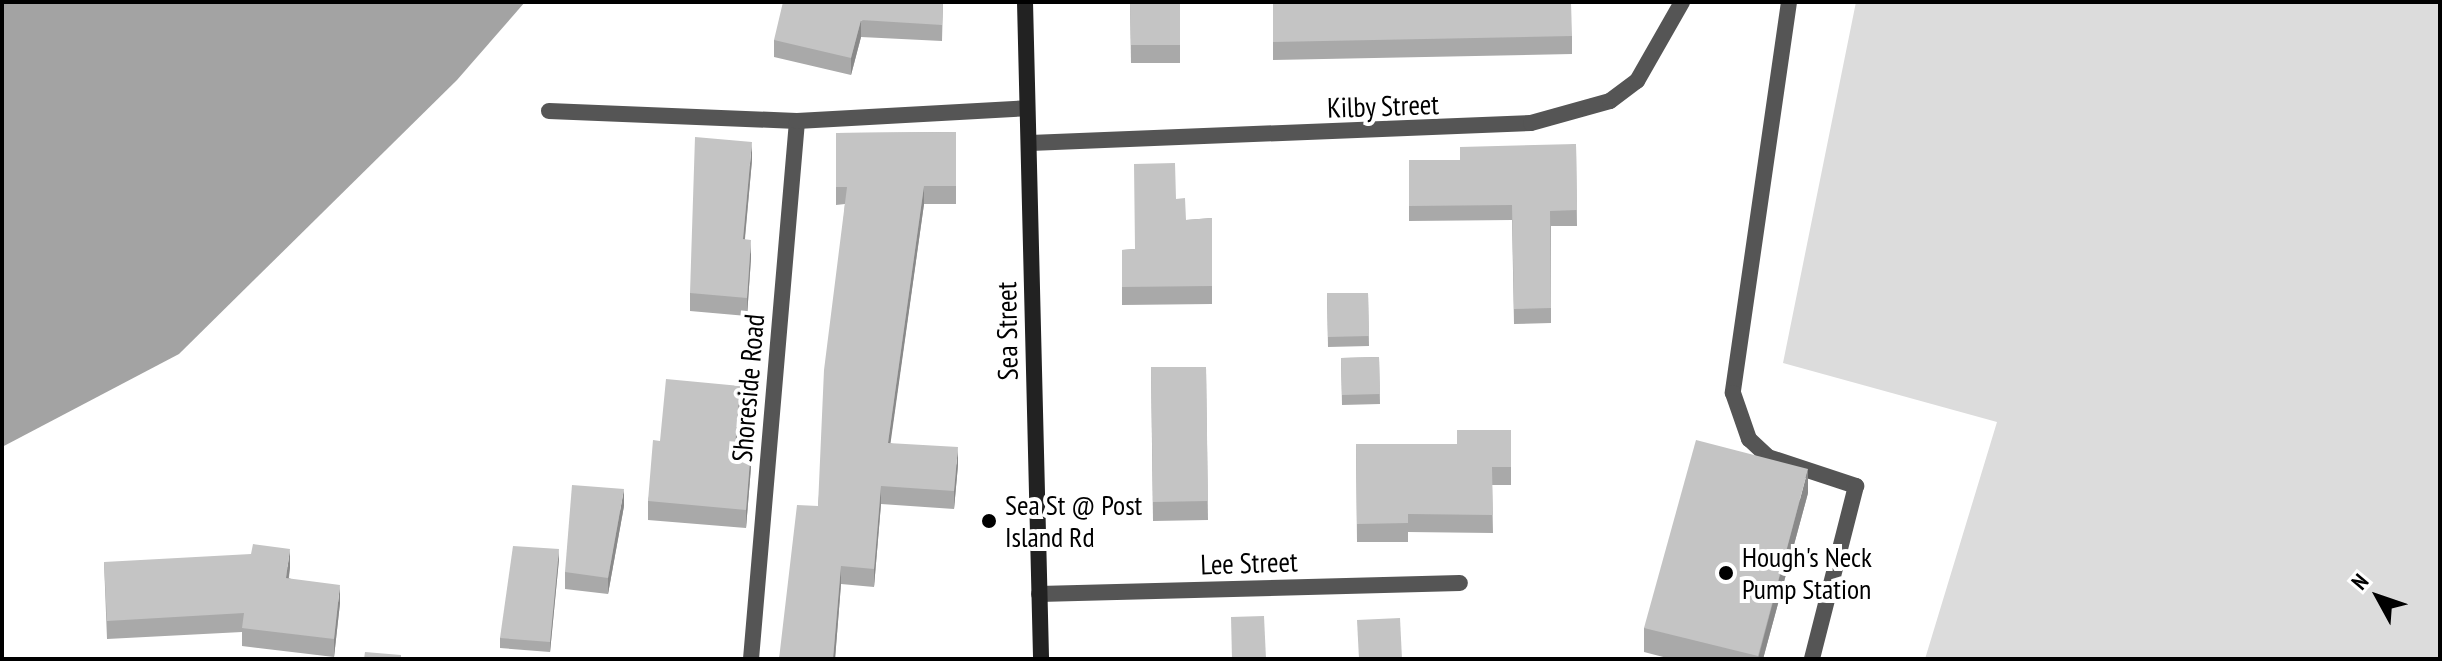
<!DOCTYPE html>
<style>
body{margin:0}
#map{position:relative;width:2442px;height:661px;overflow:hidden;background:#fff;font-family:"PT Sans Narrow",sans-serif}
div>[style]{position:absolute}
.green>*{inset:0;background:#dcdcdc}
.water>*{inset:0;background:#a3a3a3}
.lane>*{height:16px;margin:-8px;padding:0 8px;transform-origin:8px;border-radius:8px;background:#555}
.street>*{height:16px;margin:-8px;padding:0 8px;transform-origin:8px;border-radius:8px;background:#555}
.secondary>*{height:16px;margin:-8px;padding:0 8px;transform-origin:8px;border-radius:8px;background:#222}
.wall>*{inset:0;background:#a9a9a9}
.shaded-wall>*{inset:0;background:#898989}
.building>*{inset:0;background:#c4c4c4}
.dots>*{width:22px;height:22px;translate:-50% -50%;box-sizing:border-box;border:4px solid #fff;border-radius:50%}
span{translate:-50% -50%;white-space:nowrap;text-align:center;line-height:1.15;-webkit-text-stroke:8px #fff;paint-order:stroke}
.street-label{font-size:28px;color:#000}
.poi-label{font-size:28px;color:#000}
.left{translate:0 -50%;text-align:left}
.frame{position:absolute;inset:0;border:4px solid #000;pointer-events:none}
.north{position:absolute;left:2338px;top:557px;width:80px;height:80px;-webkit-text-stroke:6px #fff;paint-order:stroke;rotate:310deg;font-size:22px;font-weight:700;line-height:32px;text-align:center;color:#000}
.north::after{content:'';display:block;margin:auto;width:28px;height:36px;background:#000;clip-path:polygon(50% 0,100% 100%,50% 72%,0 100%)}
</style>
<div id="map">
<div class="green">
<i style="clip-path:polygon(1856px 2px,2440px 2px,2440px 659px,1925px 659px,1997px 422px,1783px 363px)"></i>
</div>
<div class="water">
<i style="clip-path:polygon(2px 2px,525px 2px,457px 80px,179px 354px,2px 447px)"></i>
</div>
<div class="lane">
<i style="left:1789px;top:2px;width:395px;rotate:98.2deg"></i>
<i style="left:1733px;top:393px;width:49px;rotate:70.8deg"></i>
<i style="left:1749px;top:439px;width:26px;rotate:43deg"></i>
<i style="left:1768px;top:457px;width:93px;rotate:18.2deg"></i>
<i style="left:1856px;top:486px;width:179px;rotate:104.3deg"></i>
</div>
<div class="street">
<i style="left:549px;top:111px;width:248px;rotate:2.3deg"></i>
<i style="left:1030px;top:143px;width:501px;rotate:-2.29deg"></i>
<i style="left:1531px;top:123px;width:82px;rotate:-15.6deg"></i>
<i style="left:1610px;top:101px;width:34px;rotate:-37deg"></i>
<i style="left:1637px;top:81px;width:91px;rotate:-60.3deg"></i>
<i style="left:1039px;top:594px;width:421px;rotate:-1.5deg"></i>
<i style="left:751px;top:659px;width:540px;rotate:-85.11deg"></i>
<i style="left:797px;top:121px;width:230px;rotate:-3.2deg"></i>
</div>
<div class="secondary">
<i style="left:1025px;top:2px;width:657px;rotate:88.6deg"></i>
</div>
<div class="wall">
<i style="clip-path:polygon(943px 2px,942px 41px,861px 37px,851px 75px,774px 57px,774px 40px)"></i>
<i style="clip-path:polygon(1130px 2px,1180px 2px,1180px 63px,1131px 63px)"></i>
<i style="clip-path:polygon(1273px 2px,1572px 36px,1572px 54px,1273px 60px)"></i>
<i style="clip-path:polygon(956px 132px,956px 204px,924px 204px,890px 443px,958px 465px,954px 509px,881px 504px,874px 587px,841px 584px,835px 659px,779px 659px,818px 506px,845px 204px,836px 205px,836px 133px)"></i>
<i style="clip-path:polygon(1576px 144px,1577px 226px,1551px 226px,1551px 323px,1514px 324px,1512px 220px,1409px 221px,1409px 160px,1460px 160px)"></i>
<i style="clip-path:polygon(752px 160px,745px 239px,751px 258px,747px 316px,690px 311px,690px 293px)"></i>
<i style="clip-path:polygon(1176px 199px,1186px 220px,1212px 218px,1212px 304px,1122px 305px,1122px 250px,1135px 249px)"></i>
<i style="clip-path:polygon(1327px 293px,1368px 293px,1369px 346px,1328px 347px)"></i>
<i style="clip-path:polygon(1379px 357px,1380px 404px,1342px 405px,1341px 358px)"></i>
<i style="clip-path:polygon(1151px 367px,1206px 367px,1208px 520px,1153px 521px)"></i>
<i style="clip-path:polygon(740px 404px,736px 447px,751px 467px,746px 528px,648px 520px,648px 501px,660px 441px)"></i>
<i style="clip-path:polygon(1511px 430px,1511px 485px,1492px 485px,1493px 533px,1408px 532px,1408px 542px,1357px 542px,1356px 444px,1457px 444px)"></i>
<i style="clip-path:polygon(1808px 493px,1763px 659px,1671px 659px,1644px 652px,1644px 628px)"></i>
<i style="clip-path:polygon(624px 506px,608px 594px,565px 589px,565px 572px)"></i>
<i style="clip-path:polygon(559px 559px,550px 652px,500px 648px,500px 638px)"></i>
<i style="clip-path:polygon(104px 562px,290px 567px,289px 578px,340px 603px,334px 657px,242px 646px,242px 632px,107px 639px)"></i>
</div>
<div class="shaded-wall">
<i style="clip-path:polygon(861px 20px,861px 37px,851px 75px,851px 58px)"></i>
<i style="clip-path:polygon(752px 142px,752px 160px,743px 257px,743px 239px)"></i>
<i style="clip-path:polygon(924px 186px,924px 204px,888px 461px,888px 443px)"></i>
<i style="clip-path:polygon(751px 240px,751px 258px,747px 316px,747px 298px)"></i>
<i style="clip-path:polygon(740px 386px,740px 404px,735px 465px,735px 447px)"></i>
<i style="clip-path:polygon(958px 447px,958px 465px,954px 509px,954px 491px)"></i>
<i style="clip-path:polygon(751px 448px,751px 467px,746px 528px,746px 510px)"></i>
<i style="clip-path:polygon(1808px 469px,1808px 493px,1763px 659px,1758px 659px)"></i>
<i style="clip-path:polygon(881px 486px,881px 504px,874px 587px,874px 569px)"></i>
<i style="clip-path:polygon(624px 489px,624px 506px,608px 594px,608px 578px)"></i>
<i style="clip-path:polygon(290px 549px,290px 567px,286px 597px,286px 578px)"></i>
<i style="clip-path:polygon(559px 549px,559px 559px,550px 652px,550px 642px)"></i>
<i style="clip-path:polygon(841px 566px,841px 584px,835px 659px,833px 659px)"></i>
<i style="clip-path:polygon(340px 585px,340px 603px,334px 657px,334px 639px)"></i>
</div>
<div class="building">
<i style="clip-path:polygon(783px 2px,943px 2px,942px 25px,861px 20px,851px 58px,774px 40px)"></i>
<i style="clip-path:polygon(1130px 2px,1180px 2px,1180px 45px,1131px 45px)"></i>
<i style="clip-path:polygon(1273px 2px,1571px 2px,1572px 36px,1273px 42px)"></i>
<i style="clip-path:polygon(956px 132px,956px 186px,924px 186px,888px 443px,958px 447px,954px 491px,881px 486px,874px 569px,841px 566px,833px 659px,779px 659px,797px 505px,818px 506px,824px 370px,847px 187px,836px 187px,836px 133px)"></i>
<i style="clip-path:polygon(695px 137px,752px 142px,743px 239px,751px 240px,747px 298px,690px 293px)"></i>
<i style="clip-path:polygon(1576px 144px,1577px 210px,1550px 211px,1551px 308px,1514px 309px,1512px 205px,1409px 206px,1409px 160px,1460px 160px,1460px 147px)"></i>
<i style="clip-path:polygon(1175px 163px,1176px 199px,1185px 198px,1186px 220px,1212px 218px,1212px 286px,1122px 287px,1122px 250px,1135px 249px,1134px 164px)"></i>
<i style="clip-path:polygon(1327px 293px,1368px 293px,1369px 336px,1328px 337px)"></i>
<i style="clip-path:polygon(1379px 357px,1380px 394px,1342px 395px,1341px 358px)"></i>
<i style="clip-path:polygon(1151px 367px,1206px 367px,1208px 501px,1153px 502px)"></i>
<i style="clip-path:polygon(666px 379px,740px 386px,735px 447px,751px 448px,746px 510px,648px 501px,653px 440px,660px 441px)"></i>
<i style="clip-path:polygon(1457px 430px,1511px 430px,1511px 467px,1492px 467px,1493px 515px,1408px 514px,1408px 523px,1357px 524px,1356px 444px,1457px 444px)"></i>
<i style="clip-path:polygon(1696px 440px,1808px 469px,1758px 656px,1644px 628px)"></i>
<i style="clip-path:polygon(572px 485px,624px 489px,608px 578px,565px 572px)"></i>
<i style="clip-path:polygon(253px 544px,290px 549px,286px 578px,340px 585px,334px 639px,242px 628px,244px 613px,107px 621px,104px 562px,251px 554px)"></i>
<i style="clip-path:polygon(513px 546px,559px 549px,550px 642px,500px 638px)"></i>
<i style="clip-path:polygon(1264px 616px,1266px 659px,1232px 659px,1231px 617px)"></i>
<i style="clip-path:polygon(1400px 618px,1402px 659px,1359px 659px,1357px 620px)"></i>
<i style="clip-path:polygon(365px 652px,401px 655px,401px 659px,364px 659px)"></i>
</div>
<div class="dots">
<i style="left:989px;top:521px;background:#000"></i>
<i style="left:1726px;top:573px;background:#000"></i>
</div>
<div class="street-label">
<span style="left:1383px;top:106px;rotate:-2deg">Kilby Street</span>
<span style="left:1007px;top:331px;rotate:-91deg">Sea Street</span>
<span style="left:748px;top:388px;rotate:-85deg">Shoreside Road</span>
<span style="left:1249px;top:563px;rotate:-2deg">Lee Street</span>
</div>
<div class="poi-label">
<span class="left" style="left:1005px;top:521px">Sea St @ Post<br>Island Rd</span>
<span class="left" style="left:1742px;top:573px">Hough's Neck<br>Pump Station</span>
</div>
<div class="frame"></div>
<div class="north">N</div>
</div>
